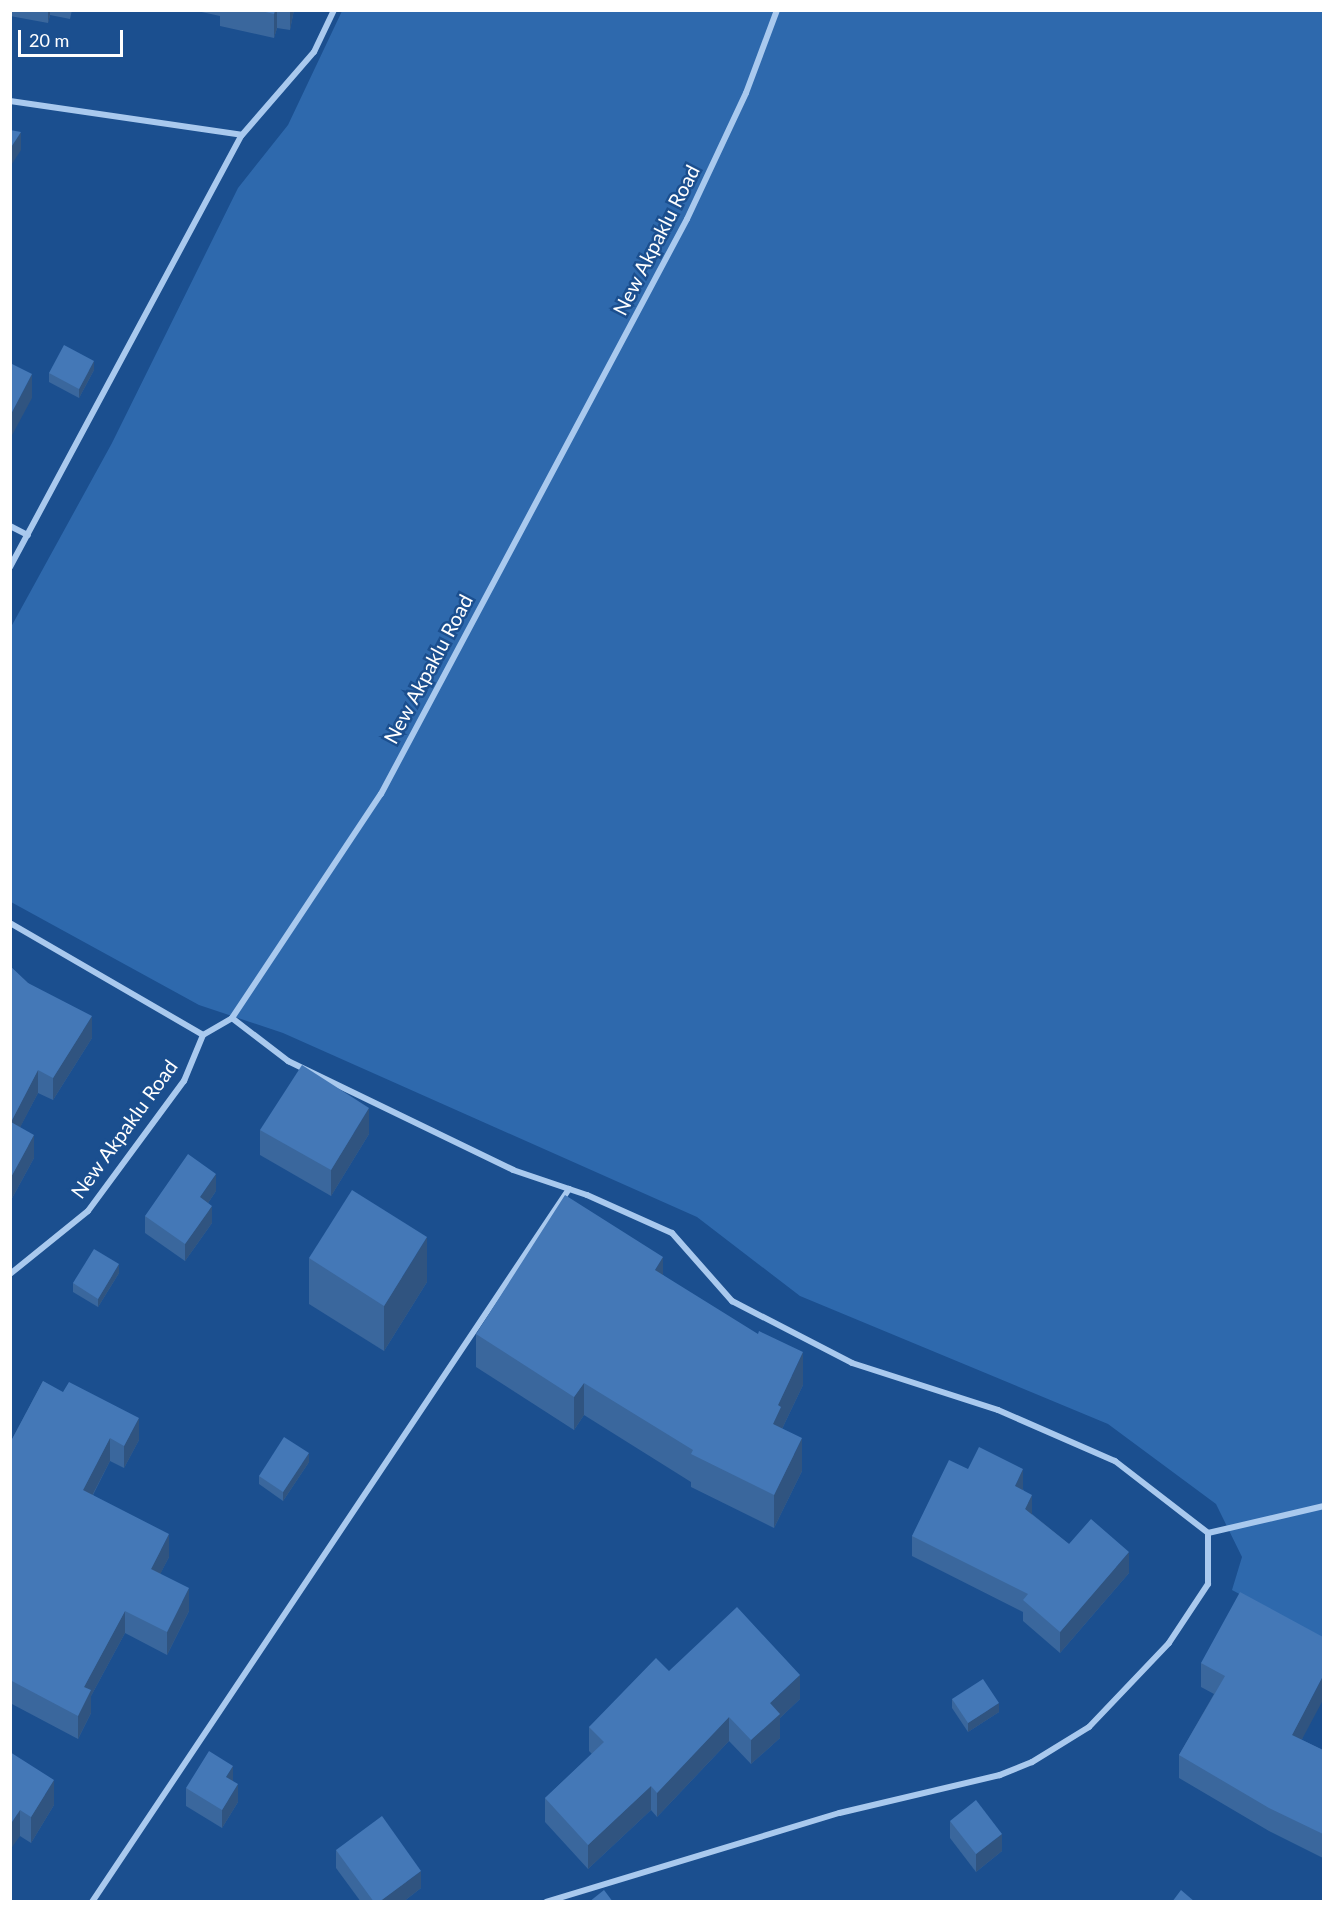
<!DOCTYPE html>
<style>
body{margin:0}
#map{position:relative;width:1334px;height:1912px;overflow:hidden;background:#1b4f8f;font-family:Lato,sans-serif}
div>[style]{position:absolute}
.green>*{inset:0;background:#2e69ad}
.street>*{height:6px;margin:-3px;padding:0 3px;transform-origin:3px;border-radius:3px;background:#a9c9ee}
.wall>*{inset:0;background:#3a679d}
.shaded-wall>*{inset:0;background:#305480}
.building>*{inset:0;background:#4478b7}
span{translate:-50% -50%;white-space:nowrap;text-align:center;line-height:1.15;-webkit-text-stroke:5px #1b4f8f;paint-order:stroke}
.street-label{font-size:20px;color:#fff}
.frame{position:absolute;inset:0;border:12px solid #fff;pointer-events:none}
.scale{position:absolute;left:18px;top:30px;width:105px;height:27px;box-sizing:border-box;border:3px solid #fff;border-top:0;padding-left:8px;font-size:18px;line-height:21px;white-space:nowrap;color:#fff;-webkit-text-stroke:4px #1b4f8f;paint-order:stroke}
</style>
<div id="map">
<div class="green">
<i style="clip-path:polygon(342px 11px,1323px 11px,1323px 1639px,1232px 1590px,1242px 1557px,1216px 1504px,1108px 1424px,800px 1296px,697px 1217px,283px 1033px,199px 1005px,11px 902px,11px 627px,112px 443px,238px 188px,288px 125px)"></i>
</div>
<div class="street">
<i style="left:10px;top:101px;width:234px;rotate:8.3deg"></i>
<i style="left:10px;top:526px;width:20px;rotate:27deg"></i>
<i style="left:10px;top:567px;width:490px;rotate:-61.8deg"></i>
<i style="left:242px;top:135px;width:110px;rotate:-49.1deg"></i>
<i style="left:314px;top:52px;width:47px;rotate:-64.5deg"></i>
<i style="left:10px;top:923px;width:223px;rotate:30.1deg"></i>
<i style="left:232px;top:1018px;width:71px;rotate:37.5deg"></i>
<i style="left:288px;top:1061px;width:250px;rotate:25.8deg"></i>
<i style="left:513px;top:1170px;width:78px;rotate:18.7deg"></i>
<i style="left:587px;top:1195px;width:93px;rotate:24.1deg"></i>
<i style="left:672px;top:1233px;width:91px;rotate:48.6deg"></i>
<i style="left:732px;top:1301px;width:135px;rotate:27.3deg"></i>
<i style="left:852px;top:1363px;width:153px;rotate:17.8deg"></i>
<i style="left:998px;top:1410px;width:128px;rotate:23.6deg"></i>
<i style="left:1115px;top:1461px;width:118px;rotate:37.7deg"></i>
<i style="left:1208px;top:1533px;width:51px;rotate:90deg"></i>
<i style="left:1208px;top:1584px;width:71px;rotate:123.5deg"></i>
<i style="left:1169px;top:1643px;width:116px;rotate:133.6deg"></i>
<i style="left:1089px;top:1727px;width:67px;rotate:148.4deg"></i>
<i style="left:1032px;top:1762px;width:35px;rotate:158deg"></i>
<i style="left:1000px;top:1775px;width:165px;rotate:166.7deg"></i>
<i style="left:839px;top:1813px;width:306px;rotate:163.1deg"></i>
<i style="left:10px;top:1274px;width:100px;rotate:-38.9deg"></i>
<i style="left:88px;top:1211px;width:162px;rotate:-53.6deg"></i>
<i style="left:184px;top:1081px;width:50px;rotate:-67.6deg"></i>
<i style="left:203px;top:1035px;width:34px;rotate:-30deg"></i>
<i style="left:232px;top:1018px;width:269px;rotate:-56.4deg"></i>
<i style="left:381px;top:794px;width:651px;rotate:-61.98deg"></i>
<i style="left:687px;top:219px;width:139px;rotate:-64.9deg"></i>
<i style="left:746px;top:93px;width:89px;rotate:-69.5deg"></i>
<i style="left:1208px;top:1533px;width:119px;rotate:-13.1deg"></i>
<i style="left:92px;top:1902px;width:858px;rotate:-56.22deg"></i>
</div>
<div class="wall">
<i style="clip-path:polygon(10px 10px,72px 10px,70px 19px,50px 15px,48px 23px,10px 16px)"></i>
<i style="clip-path:polygon(294px 10px,290px 30px,277px 28px,274px 38px,220px 26px,220px 16px,197px 11px)"></i>
<i style="clip-path:polygon(94px 370px,79px 398px,49px 382px,49px 373px)"></i>
<i style="clip-path:polygon(10px 966px,28px 983px,92px 1038px,53px 1100px,38px 1093px,20px 1127px,34px 1158px,10px 1202px)"></i>
<i style="clip-path:polygon(260px 1130px,369px 1134px,331px 1196px,260px 1155px)"></i>
<i style="clip-path:polygon(216px 1191px,208px 1203px,212px 1223px,185px 1261px,145px 1233px,145px 1216px)"></i>
<i style="clip-path:polygon(309px 1258px,427px 1282px,384px 1351px,309px 1304px)"></i>
<i style="clip-path:polygon(119px 1273px,98px 1307px,73px 1292px,73px 1283px)"></i>
<i style="clip-path:polygon(663px 1275px,803px 1385px,782px 1429px,802px 1471px,774px 1528px,691px 1487px,691px 1482px,584px 1415px,574px 1430px,476px 1367px,476px 1334px)"></i>
<i style="clip-path:polygon(43px 1381px,139px 1440px,124px 1468px,110px 1461px,93px 1495px,169px 1557px,160px 1574px,189px 1611px,167px 1655px,125px 1633px,91px 1696px,91px 1713px,78px 1739px,10px 1703px,10px 1443px)"></i>
<i style="clip-path:polygon(309px 1462px,283px 1501px,259px 1484px,259px 1476px)"></i>
<i style="clip-path:polygon(968px 1469px,1023px 1489px,1032px 1514px,1069px 1544px,1129px 1573px,1060px 1653px,1023px 1621px,1023px 1612px,912px 1556px,912px 1536px)"></i>
<i style="clip-path:polygon(1323px 1637px,1302px 1740px,1323px 1750px,1323px 1858px,1269px 1831px,1179px 1778px,1179px 1755px,1214px 1694px,1201px 1687px,1201px 1663px)"></i>
<i style="clip-path:polygon(669px 1671px,800px 1699px,780px 1718px,780px 1738px,751px 1764px,729px 1741px,657px 1817px,651px 1810px,588px 1869px,545px 1822px,545px 1798px,592px 1754px,589px 1751px,589px 1727px)"></i>
<i style="clip-path:polygon(952px 1699px,999px 1712px,968px 1732px,952px 1708px)"></i>
<i style="clip-path:polygon(10px 1752px,54px 1805px,31px 1843px,20px 1836px)"></i>
<i style="clip-path:polygon(186px 1788px,238px 1802px,222px 1828px,186px 1806px)"></i>
<i style="clip-path:polygon(950px 1821px,1002px 1851px,976px 1872px,950px 1838px)"></i>
<i style="clip-path:polygon(336px 1850px,421px 1888px,403px 1902px,361px 1902px,336px 1868px)"></i>
</div>
<div class="shaded-wall">
<i style="clip-path:polygon(48px 10px,50px 10px,50px 15px,48px 23px)"></i>
<i style="clip-path:polygon(275px 10px,277px 10px,277px 28px,274px 38px,274px 14px)"></i>
<i style="clip-path:polygon(290px 10px,294px 10px,290px 30px)"></i>
<i style="clip-path:polygon(21px 132px,21px 150px,10px 167px,10px 149px)"></i>
<i style="clip-path:polygon(94px 361px,94px 370px,79px 398px,79px 389px)"></i>
<i style="clip-path:polygon(32px 374px,32px 398px,10px 439px,10px 416px)"></i>
<i style="clip-path:polygon(92px 1016px,92px 1038px,53px 1100px,53px 1078px)"></i>
<i style="clip-path:polygon(38px 1070px,38px 1093px,11px 1145px,11px 1122px)"></i>
<i style="clip-path:polygon(369px 1108px,369px 1134px,331px 1196px,331px 1170px)"></i>
<i style="clip-path:polygon(34px 1135px,34px 1158px,10px 1202px,10px 1179px)"></i>
<i style="clip-path:polygon(216px 1174px,216px 1191px,200px 1215px,200px 1197px)"></i>
<i style="clip-path:polygon(212px 1206px,212px 1223px,185px 1261px,185px 1244px)"></i>
<i style="clip-path:polygon(427px 1237px,427px 1282px,384px 1351px,384px 1306px)"></i>
<i style="clip-path:polygon(663px 1257px,663px 1290px,655px 1270px)"></i>
<i style="clip-path:polygon(119px 1264px,119px 1273px,98px 1307px,98px 1299px)"></i>
<i style="clip-path:polygon(803px 1352px,803px 1385px,781px 1431px,773px 1424px,778px 1405px)"></i>
<i style="clip-path:polygon(584px 1383px,584px 1415px,574px 1430px,574px 1397px)"></i>
<i style="clip-path:polygon(139px 1418px,139px 1440px,124px 1468px,124px 1446px)"></i>
<i style="clip-path:polygon(110px 1438px,110px 1461px,83px 1513px,83px 1490px)"></i>
<i style="clip-path:polygon(802px 1438px,802px 1471px,774px 1528px,774px 1495px)"></i>
<i style="clip-path:polygon(309px 1453px,309px 1462px,283px 1501px,283px 1492px)"></i>
<i style="clip-path:polygon(1023px 1469px,1023px 1489px,1015px 1507px,1015px 1486px)"></i>
<i style="clip-path:polygon(1032px 1495px,1032px 1516px,1025px 1509px)"></i>
<i style="clip-path:polygon(169px 1534px,169px 1557px,151px 1592px,151px 1569px)"></i>
<i style="clip-path:polygon(1129px 1552px,1129px 1573px,1060px 1653px,1060px 1632px)"></i>
<i style="clip-path:polygon(189px 1588px,189px 1611px,167px 1655px,167px 1632px)"></i>
<i style="clip-path:polygon(125px 1611px,125px 1633px,91px 1696px,91px 1713px,78px 1739px,78px 1716px,84px 1687px)"></i>
<i style="clip-path:polygon(800px 1675px,800px 1699px,780px 1718px,780px 1738px,751px 1764px,751px 1740px,770px 1703px)"></i>
<i style="clip-path:polygon(1323px 1676px,1323px 1700px,1292px 1758px,1292px 1735px)"></i>
<i style="clip-path:polygon(999px 1703px,999px 1712px,968px 1732px,968px 1723px)"></i>
<i style="clip-path:polygon(729px 1717px,729px 1741px,657px 1817px,657px 1793px)"></i>
<i style="clip-path:polygon(233px 1766px,233px 1784px,226px 1777px)"></i>
<i style="clip-path:polygon(54px 1780px,54px 1805px,31px 1843px,31px 1817px)"></i>
<i style="clip-path:polygon(238px 1784px,238px 1802px,222px 1828px,222px 1810px)"></i>
<i style="clip-path:polygon(651px 1786px,651px 1810px,588px 1869px,588px 1845px)"></i>
<i style="clip-path:polygon(20px 1810px,20px 1836px,10px 1850px,10px 1825px)"></i>
<i style="clip-path:polygon(1002px 1834px,1002px 1851px,976px 1872px,976px 1854px)"></i>
<i style="clip-path:polygon(421px 1871px,421px 1888px,403px 1902px,379px 1902px)"></i>
</div>
<div class="building">
<i style="clip-path:polygon(257px 10px,275px 10px,274px 14px)"></i>
<i style="clip-path:polygon(10px 130px,21px 132px,10px 149px)"></i>
<i style="clip-path:polygon(64px 345px,94px 361px,79px 389px,49px 373px)"></i>
<i style="clip-path:polygon(10px 363px,32px 374px,10px 416px)"></i>
<i style="clip-path:polygon(10px 966px,28px 983px,92px 1016px,53px 1078px,38px 1070px,11px 1122px,34px 1135px,10px 1179px)"></i>
<i style="clip-path:polygon(302px 1065px,369px 1108px,331px 1170px,260px 1130px)"></i>
<i style="clip-path:polygon(188px 1154px,216px 1174px,200px 1197px,212px 1206px,185px 1244px,145px 1216px)"></i>
<i style="clip-path:polygon(352px 1190px,427px 1237px,384px 1306px,309px 1258px)"></i>
<i style="clip-path:polygon(565px 1195px,663px 1257px,655px 1270px,758px 1334px,759px 1331px,803px 1352px,778px 1405px,781px 1407px,773px 1424px,802px 1438px,774px 1495px,691px 1454px,693px 1450px,584px 1383px,574px 1397px,476px 1334px)"></i>
<i style="clip-path:polygon(94px 1249px,119px 1264px,98px 1299px,73px 1283px)"></i>
<i style="clip-path:polygon(43px 1381px,63px 1392px,69px 1382px,139px 1418px,124px 1446px,110px 1438px,83px 1490px,169px 1534px,151px 1569px,189px 1588px,167px 1632px,125px 1611px,84px 1687px,91px 1690px,78px 1716px,10px 1680px,10px 1443px)"></i>
<i style="clip-path:polygon(284px 1437px,309px 1453px,283px 1492px,259px 1476px)"></i>
<i style="clip-path:polygon(979px 1447px,1023px 1469px,1015px 1486px,1032px 1495px,1025px 1509px,1069px 1544px,1091px 1519px,1129px 1552px,1060px 1632px,1023px 1600px,1028px 1594px,912px 1536px,949px 1460px,968px 1469px)"></i>
<i style="clip-path:polygon(1240px 1592px,1323px 1637px,1323px 1676px,1292px 1735px,1323px 1750px,1323px 1834px,1269px 1808px,1179px 1755px,1225px 1676px,1201px 1663px)"></i>
<i style="clip-path:polygon(737px 1607px,800px 1675px,770px 1703px,780px 1714px,751px 1740px,729px 1717px,657px 1793px,651px 1786px,588px 1845px,545px 1798px,604px 1742px,589px 1727px,656px 1658px,669px 1671px)"></i>
<i style="clip-path:polygon(983px 1679px,999px 1703px,968px 1723px,952px 1699px)"></i>
<i style="clip-path:polygon(209px 1751px,233px 1766px,226px 1777px,238px 1784px,222px 1810px,186px 1788px)"></i>
<i style="clip-path:polygon(10px 1752px,54px 1780px,31px 1817px,20px 1810px,10px 1825px)"></i>
<i style="clip-path:polygon(976px 1800px,1002px 1834px,976px 1854px,950px 1821px)"></i>
<i style="clip-path:polygon(382px 1816px,421px 1871px,379px 1902px,374px 1902px,336px 1850px)"></i>
<i style="clip-path:polygon(604px 1890px,613px 1902px,589px 1902px)"></i>
<i style="clip-path:polygon(1181px 1890px,1195px 1902px,1172px 1902px)"></i>
</div>
<div class="street-label">
<span style="left:656px;top:240px;rotate:-63deg">New Akpaklu Road</span>
<span style="left:428px;top:669px;rotate:-62deg">New Akpaklu Road</span>
<span style="left:124px;top:1129px;rotate:-54deg">New Akpaklu Road</span>
</div>
<div class="frame"></div>
<div class="scale">20 m</div>
</div>
